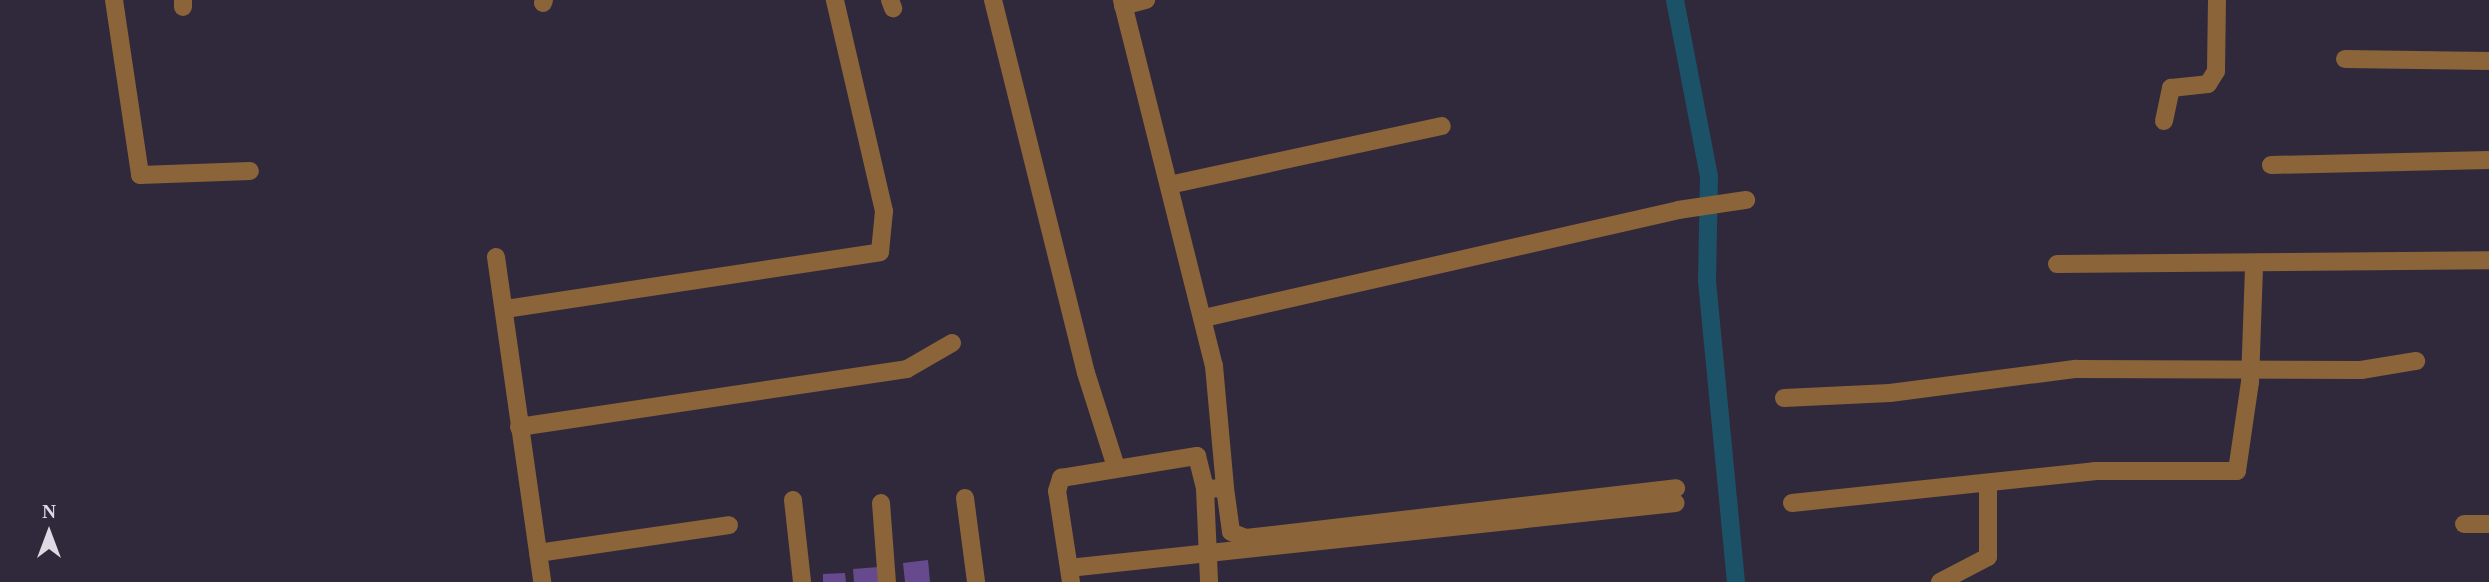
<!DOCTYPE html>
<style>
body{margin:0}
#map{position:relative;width:2489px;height:582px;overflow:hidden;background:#30293b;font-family:"Times New Roman",serif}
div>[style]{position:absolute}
.canal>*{height:18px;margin:-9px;padding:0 9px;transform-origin:9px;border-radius:9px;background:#1c5268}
.building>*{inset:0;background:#674a8e}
.minor>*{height:18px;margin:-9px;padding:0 9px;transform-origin:9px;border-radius:9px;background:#8b643a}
span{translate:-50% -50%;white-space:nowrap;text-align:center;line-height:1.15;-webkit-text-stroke:6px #30293b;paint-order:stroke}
.north{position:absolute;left:14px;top:498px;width:70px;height:70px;-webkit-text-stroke:5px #30293b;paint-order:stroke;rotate:0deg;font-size:19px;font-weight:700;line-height:28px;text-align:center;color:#dedae5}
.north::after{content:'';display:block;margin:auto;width:24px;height:32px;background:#dedae5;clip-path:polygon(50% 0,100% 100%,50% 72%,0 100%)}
</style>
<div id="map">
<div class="canal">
<i style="left:1675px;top:0;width:180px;rotate:79.1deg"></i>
<i style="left:1709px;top:177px;width:104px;rotate:91.1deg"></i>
<i style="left:1707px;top:281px;width:302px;rotate:84.5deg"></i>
</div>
<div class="building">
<i style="clip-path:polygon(928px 560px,930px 582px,905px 582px,903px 563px)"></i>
<i style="clip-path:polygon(879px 567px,880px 582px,854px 582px,853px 569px)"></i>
<i style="clip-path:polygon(845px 573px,846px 582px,823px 582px,823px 574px)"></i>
</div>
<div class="minor">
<i style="left:114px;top:0;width:177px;rotate:81.5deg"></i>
<i style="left:140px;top:175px;width:110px;rotate:-2.1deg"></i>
<i style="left:183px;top:0;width:7px;rotate:90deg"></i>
<i style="left:890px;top:0;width:9px;rotate:69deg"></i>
<i style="left:993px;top:0;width:384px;rotate:76deg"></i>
<i style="left:1086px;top:373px;width:99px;rotate:72.3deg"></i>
<i style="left:1122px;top:0;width:377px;rotate:75.9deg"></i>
<i style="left:1214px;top:366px;width:122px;rotate:84.8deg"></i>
<i style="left:1225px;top:488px;width:20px;rotate:177deg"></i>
<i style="left:1205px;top:489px;width:93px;rotate:87.5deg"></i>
<i style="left:543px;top:3px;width:3px;rotate:-72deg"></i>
<i style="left:1123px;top:6px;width:24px;rotate:-15deg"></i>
<i style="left:2345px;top:59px;width:144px;rotate:0.8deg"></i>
<i style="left:2164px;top:121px;width:34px;rotate:-78deg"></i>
<i style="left:2171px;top:88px;width:37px;rotate:-6deg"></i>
<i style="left:2208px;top:84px;width:15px;rotate:-58deg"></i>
<i style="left:2216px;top:71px;width:71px;rotate:-89.2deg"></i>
<i style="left:2271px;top:165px;width:218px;rotate:-1.3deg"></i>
<i style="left:1169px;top:185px;width:279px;rotate:-12.2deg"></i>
<i style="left:496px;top:257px;width:328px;rotate:81.9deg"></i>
<i style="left:2057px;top:264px;width:432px;rotate:-0.5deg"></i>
<i style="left:505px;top:309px;width:379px;rotate:-8.6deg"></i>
<i style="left:880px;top:252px;width:41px;rotate:-84.4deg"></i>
<i style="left:884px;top:211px;width:217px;rotate:-103.1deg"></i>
<i style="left:1204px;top:318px;width:486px;rotate:-12.8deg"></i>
<i style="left:1678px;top:210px;width:69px;rotate:-8.4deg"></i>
<i style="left:1784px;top:398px;width:106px;rotate:-2.7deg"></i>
<i style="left:1890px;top:393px;width:188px;rotate:-7.4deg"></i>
<i style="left:2076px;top:369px;width:285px;rotate:0.2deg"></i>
<i style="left:2361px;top:370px;width:56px;rotate:-9.3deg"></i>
<i style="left:519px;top:427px;width:392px;rotate:-8.5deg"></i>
<i style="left:907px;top:369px;width:52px;rotate:-30deg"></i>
<i style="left:1225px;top:488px;width:44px;rotate:82.2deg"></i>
<i style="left:1231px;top:532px;width:16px;rotate:22deg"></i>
<i style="left:1246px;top:538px;width:433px;rotate:-6.6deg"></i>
<i style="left:965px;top:498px;width:85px;rotate:82.5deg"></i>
<i style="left:793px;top:500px;width:82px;rotate:83.7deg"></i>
<i style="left:881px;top:503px;width:79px;rotate:85.7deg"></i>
<i style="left:1792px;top:503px;width:304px;rotate:-6deg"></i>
<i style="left:2094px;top:471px;width:143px"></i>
<i style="left:2237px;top:471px;width:90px;rotate:-81.7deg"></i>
<i style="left:2250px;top:382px;width:116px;rotate:-88deg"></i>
<i style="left:2464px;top:524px;width:25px"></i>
<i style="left:538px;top:553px;width:193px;rotate:-8.3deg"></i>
<i style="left:1069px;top:568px;width:610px;rotate:-6.11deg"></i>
<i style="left:1071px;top:582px;width:92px;rotate:-98.7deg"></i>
<i style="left:1057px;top:491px;width:14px;rotate:-73deg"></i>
<i style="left:1061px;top:478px;width:138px;rotate:-9.2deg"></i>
<i style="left:1197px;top:456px;width:34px;rotate:76deg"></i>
<i style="left:1940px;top:582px;width:54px;rotate:-27.5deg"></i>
<i style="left:1988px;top:557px;width:72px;rotate:-90deg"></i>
</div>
<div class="north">N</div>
</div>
